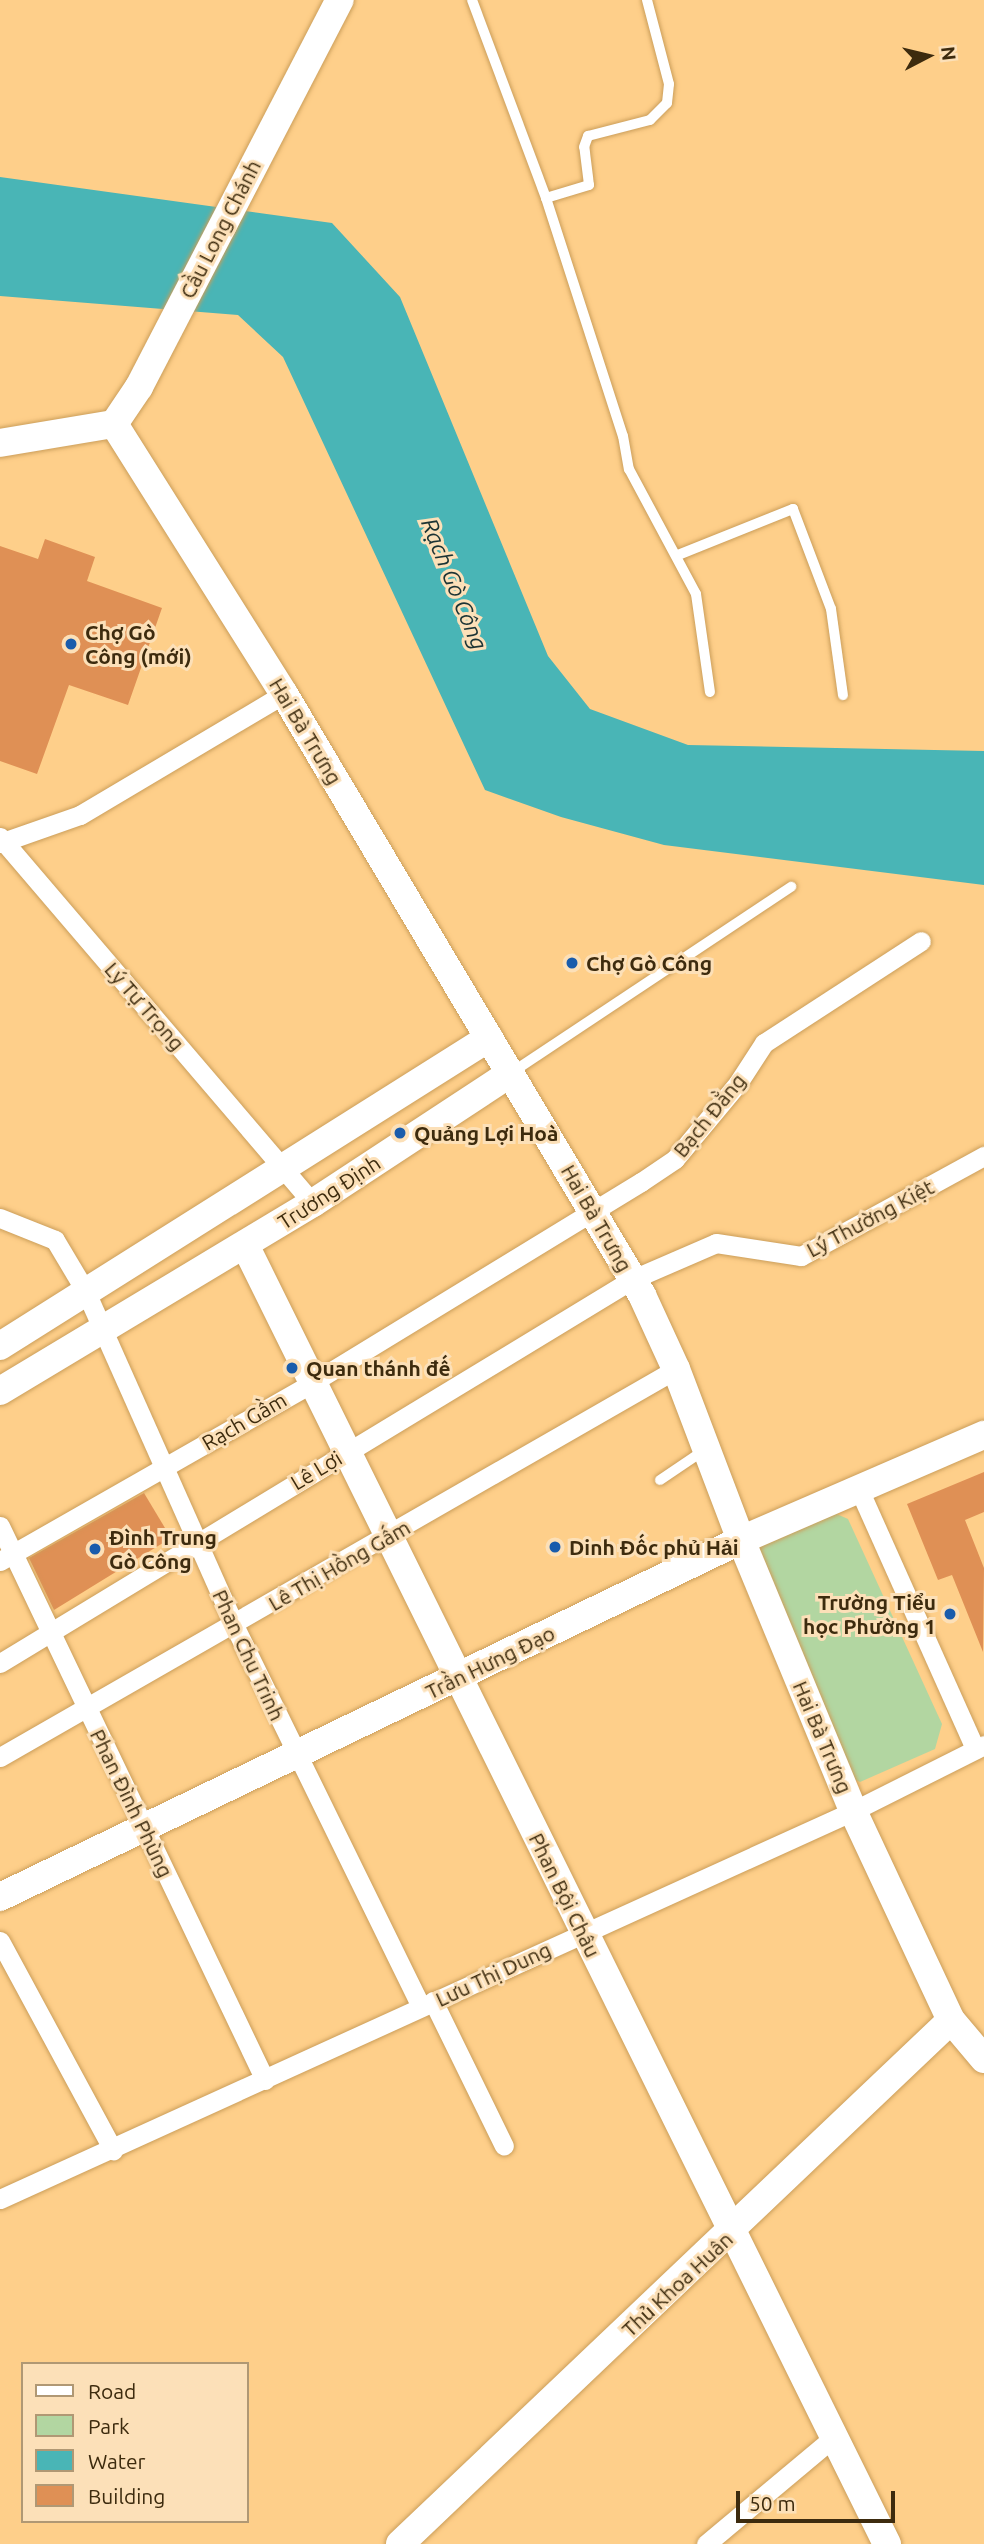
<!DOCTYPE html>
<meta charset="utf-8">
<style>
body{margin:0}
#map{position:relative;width:984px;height:2544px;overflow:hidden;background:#fecf8a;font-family:Ubuntu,sans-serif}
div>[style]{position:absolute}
.green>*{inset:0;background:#b2d6a1}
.water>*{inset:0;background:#49b5b6}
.building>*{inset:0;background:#df9055}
.roads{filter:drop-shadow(0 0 2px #cb9e5a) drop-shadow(0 0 2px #cb9e5a)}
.lane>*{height:10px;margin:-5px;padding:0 5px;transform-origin:5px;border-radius:5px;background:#fff}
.street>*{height:19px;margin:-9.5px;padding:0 9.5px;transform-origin:9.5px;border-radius:9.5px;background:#fff}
.secondary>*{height:28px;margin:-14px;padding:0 14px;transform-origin:14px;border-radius:14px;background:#fff}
.dots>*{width:19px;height:19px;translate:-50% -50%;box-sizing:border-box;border:4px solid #fce0b8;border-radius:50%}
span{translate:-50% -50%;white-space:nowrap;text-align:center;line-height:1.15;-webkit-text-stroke:6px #fce0b8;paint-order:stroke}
.street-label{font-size:21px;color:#3d2b0e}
.poi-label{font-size:21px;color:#3d2b0e;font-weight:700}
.left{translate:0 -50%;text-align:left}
.right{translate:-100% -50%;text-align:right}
.water-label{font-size:23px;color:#1b3334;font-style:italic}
.legend{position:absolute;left:21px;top:2362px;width:228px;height:161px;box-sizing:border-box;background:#fce0b8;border:2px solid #b09874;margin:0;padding:9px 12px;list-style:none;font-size:21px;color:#3d2b0e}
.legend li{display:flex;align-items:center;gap:14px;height:35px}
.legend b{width:35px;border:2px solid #b09874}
.north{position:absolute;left:893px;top:21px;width:70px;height:70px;-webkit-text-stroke:5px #fce0b8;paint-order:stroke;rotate:83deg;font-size:19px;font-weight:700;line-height:28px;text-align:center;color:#3d2b0e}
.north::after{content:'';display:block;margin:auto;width:24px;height:32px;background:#3d2b0e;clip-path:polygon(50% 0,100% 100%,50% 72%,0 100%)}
.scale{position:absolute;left:736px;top:2491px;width:159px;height:32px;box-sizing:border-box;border:4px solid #3d2b0e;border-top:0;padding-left:9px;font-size:21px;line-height:24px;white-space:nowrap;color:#3d2b0e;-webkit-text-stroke:5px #fce0b8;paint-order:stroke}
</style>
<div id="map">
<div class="green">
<i style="clip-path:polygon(830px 1511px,848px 1519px,942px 1724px,935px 1749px,860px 1782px,835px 1769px,750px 1558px,757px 1541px)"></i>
</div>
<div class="water">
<i style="clip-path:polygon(0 177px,332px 223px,400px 297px,548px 656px,590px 709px,688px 745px,984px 751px,984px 885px,664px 845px,561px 817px,485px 790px,283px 357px,238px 315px,0 296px)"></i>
</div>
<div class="building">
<i style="clip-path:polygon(45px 539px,95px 557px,87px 581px,162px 608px,128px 705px,69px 685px,37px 774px,0 761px,0 546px,38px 559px)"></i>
<i style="clip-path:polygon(984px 1472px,984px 1512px,965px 1520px,984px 1568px,983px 1652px,952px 1575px,938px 1580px,907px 1504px)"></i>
<i style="clip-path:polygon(144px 1493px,171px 1538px,54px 1610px,29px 1558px)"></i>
</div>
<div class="roads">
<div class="lane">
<i style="left:472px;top:0;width:211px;rotate:69.5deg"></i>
<i style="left:546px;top:198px;width:250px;rotate:72.1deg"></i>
<i style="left:623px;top:436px;width:34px;rotate:80deg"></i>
<i style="left:629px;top:469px;width:142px;rotate:61.8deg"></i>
<i style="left:696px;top:594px;width:99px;rotate:81.9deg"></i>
<i style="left:546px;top:198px;width:45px;rotate:-16.8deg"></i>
<i style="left:589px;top:185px;width:38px;rotate:-97deg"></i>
<i style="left:584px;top:147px;width:12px;rotate:-70deg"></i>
<i style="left:588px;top:136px;width:64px;rotate:-14.5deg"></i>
<i style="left:650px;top:120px;width:24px;rotate:-45deg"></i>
<i style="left:667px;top:103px;width:19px;rotate:-84deg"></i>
<i style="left:669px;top:84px;width:87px;rotate:-104.7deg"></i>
<i style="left:678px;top:555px;width:124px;rotate:-21.8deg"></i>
<i style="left:793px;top:509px;width:107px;rotate:69.2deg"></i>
<i style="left:831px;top:609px;width:87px;rotate:82.1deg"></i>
<i style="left:514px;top:1071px;width:333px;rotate:-33.6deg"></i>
<i style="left:660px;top:1480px;width:52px;rotate:-34deg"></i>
</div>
<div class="street">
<i style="left:0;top:837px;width:482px;rotate:49.5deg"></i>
<i style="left:0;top:843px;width:85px;rotate:-19.3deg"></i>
<i style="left:80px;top:815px;width:237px;rotate:-30.7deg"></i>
<i style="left:0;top:1218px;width:59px;rotate:21.8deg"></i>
<i style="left:55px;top:1240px;width:61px;rotate:59.2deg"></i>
<i style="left:86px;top:1292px;width:364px;rotate:66deg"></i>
<i style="left:234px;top:1625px;width:425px;rotate:63.9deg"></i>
<i style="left:858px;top:1487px;width:287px;rotate:65.9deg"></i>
<i style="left:0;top:1526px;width:614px;rotate:64.44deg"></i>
<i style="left:0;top:1561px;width:363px;rotate:-29.7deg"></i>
<i style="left:315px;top:1381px;width:382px;rotate:-31.4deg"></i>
<i style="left:641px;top:1182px;width:41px;rotate:-34.1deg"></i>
<i style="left:675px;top:1159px;width:99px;rotate:-50.3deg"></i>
<i style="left:738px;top:1083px;width:48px;rotate:-57deg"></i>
<i style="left:764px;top:1043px;width:187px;rotate:-33deg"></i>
<i style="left:0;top:1663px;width:740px;rotate:-31.24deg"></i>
<i style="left:633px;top:1279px;width:90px;rotate:-23.4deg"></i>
<i style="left:716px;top:1243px;width:86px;rotate:8.7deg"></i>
<i style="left:801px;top:1256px;width:209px;rotate:-28.7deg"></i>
<i style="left:0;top:1757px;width:779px;rotate:-29.85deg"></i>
<i style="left:0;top:1941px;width:238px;rotate:61.6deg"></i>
<i style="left:433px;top:2001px;width:161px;rotate:63.9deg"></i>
<i style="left:0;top:2199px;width:937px;rotate:-24.46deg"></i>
<i style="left:853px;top:1811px;width:147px;rotate:-26.7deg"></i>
<i style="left:706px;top:2544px;width:167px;rotate:-39.9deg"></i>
</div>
<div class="secondary">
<i style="left:114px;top:424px;width:319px;rotate:57.8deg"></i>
<i style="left:284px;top:694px;width:700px;rotate:59.22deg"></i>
<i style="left:642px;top:1295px;width:81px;rotate:65.3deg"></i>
<i style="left:676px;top:1369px;width:183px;rotate:69.2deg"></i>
<i style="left:741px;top:1540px;width:293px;rotate:67.5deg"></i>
<i style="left:853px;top:1811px;width:231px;rotate:64.9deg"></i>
<i style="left:951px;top:2020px;width:51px;rotate:49.8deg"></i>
<i style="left:114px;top:424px;width:45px;rotate:-56deg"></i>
<i style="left:139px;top:387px;width:436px;rotate:-62.6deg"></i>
<i style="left:0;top:443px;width:116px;rotate:-9.5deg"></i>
<i style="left:245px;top:1245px;width:1449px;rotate:63.7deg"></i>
<i style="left:0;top:1346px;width:578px;rotate:-32.21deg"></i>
<i style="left:0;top:1391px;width:365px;rotate:-31deg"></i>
<i style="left:313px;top:1203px;width:237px;rotate:-33.3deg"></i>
<i style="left:0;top:1897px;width:823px;rotate:-25.72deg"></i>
<i style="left:741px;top:1540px;width:265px;rotate:-23.4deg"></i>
<i style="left:400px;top:2544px;width:760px;rotate:-43.56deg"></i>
</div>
</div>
<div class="dots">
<i style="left:71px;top:644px;background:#195cac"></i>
<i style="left:572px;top:963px;background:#195cac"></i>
<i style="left:400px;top:1133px;background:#195cac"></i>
<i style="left:292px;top:1368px;background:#195cac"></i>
<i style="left:555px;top:1547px;background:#195cac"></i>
<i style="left:95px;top:1549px;background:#195cac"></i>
<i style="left:950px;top:1614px;background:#195cac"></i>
</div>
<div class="street-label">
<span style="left:220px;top:229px;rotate:-63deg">Cầu Long Chánh</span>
<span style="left:306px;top:731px;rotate:59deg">Hai Bà Trưng</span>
<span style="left:145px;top:1006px;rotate:49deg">Lý Tự Trọng</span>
<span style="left:709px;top:1115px;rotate:-51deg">Bạch Đằng</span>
<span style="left:329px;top:1192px;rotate:-33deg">Trương Định</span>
<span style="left:597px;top:1218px;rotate:60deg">Hai Bà Trưng</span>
<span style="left:870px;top:1218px;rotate:-28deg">Lý Thường Kiệt</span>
<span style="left:244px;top:1421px;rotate:-30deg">Rạch Gầm</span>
<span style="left:316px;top:1470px;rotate:-31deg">Lê Lợi</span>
<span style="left:339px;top:1565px;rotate:-30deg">Lê Thị Hồng Gấm</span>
<span style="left:249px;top:1655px;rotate:65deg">Phan Chu Trinh</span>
<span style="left:490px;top:1662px;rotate:-26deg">Trần Hưng Đạo</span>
<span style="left:823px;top:1737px;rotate:67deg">Hai Bà Trưng</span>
<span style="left:132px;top:1803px;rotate:64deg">Phan Đình Phùng</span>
<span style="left:565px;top:1895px;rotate:64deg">Phan Bội Châu</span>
<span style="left:493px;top:1974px;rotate:-25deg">Lưu Thị Dung</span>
<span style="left:677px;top:2284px;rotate:-43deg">Thủ Khoa Huân</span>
</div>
<div class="poi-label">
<span class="left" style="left:85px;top:644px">Chợ Gò<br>Công (mới)</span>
<span class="left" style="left:586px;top:963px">Chợ Gò Công</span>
<span class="left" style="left:414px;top:1133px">Quảng Lợi Hoà</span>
<span class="left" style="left:306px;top:1368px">Quan thánh đế</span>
<span class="left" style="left:109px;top:1549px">Đình Trung<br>Gò Công</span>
<span class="left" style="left:569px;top:1547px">Dinh Đốc phủ Hải</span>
<span class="right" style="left:936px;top:1614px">Trường Tiểu<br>học Phường 1</span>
</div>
<div class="water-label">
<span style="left:454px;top:584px;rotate:68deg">Rạch Gò Công</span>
</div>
<ul class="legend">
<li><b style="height:9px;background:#fff"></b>Road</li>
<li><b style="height:19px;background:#b2d6a1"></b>Park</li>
<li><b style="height:19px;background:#49b5b6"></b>Water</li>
<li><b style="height:19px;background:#df9055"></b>Building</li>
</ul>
<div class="north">N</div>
<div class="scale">50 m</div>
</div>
